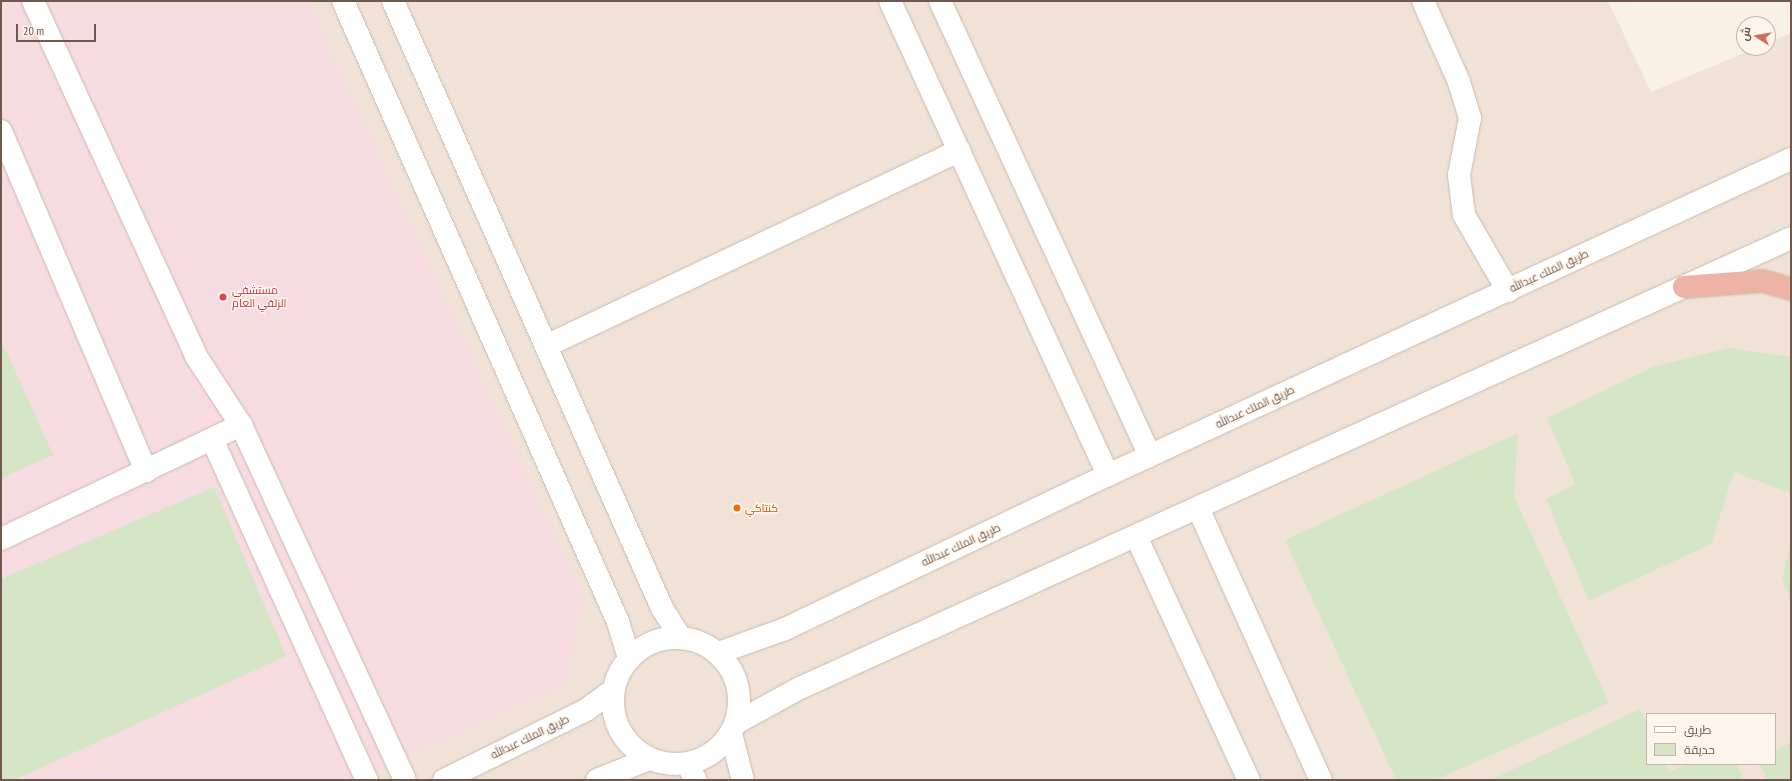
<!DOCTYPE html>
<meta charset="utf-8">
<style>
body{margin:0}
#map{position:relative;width:1792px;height:781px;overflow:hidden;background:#faf1e6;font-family:"PT Sans Narrow",Cairo,sans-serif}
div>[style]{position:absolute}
.residential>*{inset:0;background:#f0e2d6}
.medical>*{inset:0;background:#f6dbe0}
.green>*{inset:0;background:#d5e6c6}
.roads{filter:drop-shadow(0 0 1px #cab9ae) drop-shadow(0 0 1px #cab9ae)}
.street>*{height:22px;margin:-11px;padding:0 11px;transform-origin:11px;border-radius:11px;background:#fff}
.secondary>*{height:22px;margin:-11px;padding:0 11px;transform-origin:11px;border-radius:11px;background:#fff}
.secondary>.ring{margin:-11px;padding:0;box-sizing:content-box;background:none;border:22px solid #fff;border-radius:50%}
.highway>*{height:22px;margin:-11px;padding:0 11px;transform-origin:11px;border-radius:11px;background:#edb3a4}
.dots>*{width:11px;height:11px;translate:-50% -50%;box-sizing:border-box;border:2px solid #fdf5ec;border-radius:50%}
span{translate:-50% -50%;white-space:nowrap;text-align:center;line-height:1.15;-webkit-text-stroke:3px #fdf5ec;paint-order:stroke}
.street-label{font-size:11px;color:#70584e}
.health-label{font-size:11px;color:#be3a42}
.left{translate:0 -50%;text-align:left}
.food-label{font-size:11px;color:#c56008}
.frame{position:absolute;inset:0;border:2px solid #70584e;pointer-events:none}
.legend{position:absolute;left:1646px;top:713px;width:130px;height:52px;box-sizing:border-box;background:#fdf5ec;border:1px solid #c5b6ad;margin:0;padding:5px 7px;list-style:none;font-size:12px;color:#70584e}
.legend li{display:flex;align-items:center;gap:8px;height:20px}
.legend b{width:20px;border:1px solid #c5b6ad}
.north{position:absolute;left:1736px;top:16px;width:40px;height:40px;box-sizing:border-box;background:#fdf5ec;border:1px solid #c5b6ad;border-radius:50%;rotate:282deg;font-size:11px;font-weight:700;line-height:16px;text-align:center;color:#70584e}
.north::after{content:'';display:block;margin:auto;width:14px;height:18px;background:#d56d5a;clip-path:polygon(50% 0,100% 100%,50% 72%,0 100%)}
.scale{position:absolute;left:16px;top:24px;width:80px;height:18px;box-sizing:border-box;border:2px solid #70584e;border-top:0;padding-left:5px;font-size:12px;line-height:14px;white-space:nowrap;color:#70584e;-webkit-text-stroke:3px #fdf5ec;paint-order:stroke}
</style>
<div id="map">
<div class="residential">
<i style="clip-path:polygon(evenodd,1px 1px,1608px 1px,1651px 92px,1756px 48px,1768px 48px,1768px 43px,1791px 33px,1791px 780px,1px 780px,1px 1px,1647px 714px,1775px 714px,1775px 764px,1647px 764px,1647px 714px)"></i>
</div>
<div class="medical">
<i style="clip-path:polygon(1px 1px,308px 1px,582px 594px,568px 683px,357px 780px,1px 780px)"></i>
</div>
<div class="green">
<i style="clip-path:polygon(4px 346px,53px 455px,1px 478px,1px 347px)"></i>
<i style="clip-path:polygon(1729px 348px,1791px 357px,1791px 493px,1734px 472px,1711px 544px,1589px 601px,1546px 499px,1575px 484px,1547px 418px,1653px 367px)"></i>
<i style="clip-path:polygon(1518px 433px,1514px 496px,1609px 703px,1435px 780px,1396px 780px,1285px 540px)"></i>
<i style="clip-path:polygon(214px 487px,286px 656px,14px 780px,1px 780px,1px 579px)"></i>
<i style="clip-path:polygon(1791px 543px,1791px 598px,1782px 579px)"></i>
<i style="clip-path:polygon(1640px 709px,1647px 724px,1647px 764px,1665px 764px,1669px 772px,1687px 764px,1737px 764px,1744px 780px,1491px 780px)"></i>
<i style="clip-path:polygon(1791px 742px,1791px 780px,1768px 780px,1759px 764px,1775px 764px,1775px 751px)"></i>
</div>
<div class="roads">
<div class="street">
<i style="left:33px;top:1px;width:391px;rotate:65.3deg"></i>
<i style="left:196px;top:356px;width:82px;rotate:56.9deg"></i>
<i style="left:241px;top:425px;width:391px;rotate:65.2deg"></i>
<i style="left:890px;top:1px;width:522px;rotate:65.3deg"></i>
<i style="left:940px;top:1px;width:501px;rotate:65.22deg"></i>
<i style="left:1423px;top:1px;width:89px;rotate:66deg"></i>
<i style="left:1459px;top:82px;width:38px;rotate:73deg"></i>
<i style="left:1470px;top:118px;width:58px;rotate:100.9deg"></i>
<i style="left:1459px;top:175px;width:40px;rotate:82.9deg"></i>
<i style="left:1464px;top:215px;width:88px;rotate:59.9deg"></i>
<i style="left:1px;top:131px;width:370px;rotate:66.9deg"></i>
<i style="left:546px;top:346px;width:457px;rotate:-25.3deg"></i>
<i style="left:212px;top:439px;width:375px;rotate:65.6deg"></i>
<i style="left:1198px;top:508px;width:299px;rotate:65.7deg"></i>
<i style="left:1136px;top:536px;width:269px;rotate:65.2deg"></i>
<i style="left:1px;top:539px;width:266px;rotate:-25.4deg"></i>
</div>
<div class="secondary">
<i style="left:343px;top:1px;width:679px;rotate:66.11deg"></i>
<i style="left:618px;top:622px;width:39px;rotate:73deg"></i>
<i style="left:393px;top:1px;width:664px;rotate:66.1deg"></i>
<i style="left:662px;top:608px;width:36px;rotate:58deg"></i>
<i class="ring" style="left:613px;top:638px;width:104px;height:104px"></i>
<i style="left:718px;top:653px;width:71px;rotate:-19.7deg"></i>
<i style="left:785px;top:629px;width:358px;rotate:-25.5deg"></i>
<i style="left:1108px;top:475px;width:753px;rotate:-24.83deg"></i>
<i style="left:736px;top:723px;width:73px;rotate:-28.7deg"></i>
<i style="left:800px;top:688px;width:1088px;rotate:-24.42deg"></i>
<i style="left:731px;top:734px;width:48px;rotate:75.4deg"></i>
<i style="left:687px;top:764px;width:18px;rotate:61deg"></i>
<i style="left:444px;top:780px;width:158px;rotate:-26.2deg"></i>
<i style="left:586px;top:710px;width:34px;rotate:-36deg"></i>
<i style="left:597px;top:780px;width:56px;rotate:-22deg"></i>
</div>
<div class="highway">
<i style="left:1684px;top:287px;width:79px;rotate:-4.3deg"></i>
<i style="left:1763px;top:281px;width:29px;rotate:16deg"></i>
</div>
</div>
<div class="dots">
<i style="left:223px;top:297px;background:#e0444e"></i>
<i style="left:737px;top:508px;background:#e8710a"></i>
</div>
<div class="street-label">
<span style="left:1549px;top:271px;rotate:-25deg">طريق الملك عبدالله</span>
<span style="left:1255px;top:407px;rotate:-25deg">طريق الملك عبدالله</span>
<span style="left:961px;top:545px;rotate:-25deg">طريق الملك عبدالله</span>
<span style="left:530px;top:737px;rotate:-26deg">طريق الملك عبدالله</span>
</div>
<div class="health-label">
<span class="left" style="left:232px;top:297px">مستشفى<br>الزلفي العام</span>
</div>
<div class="food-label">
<span class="left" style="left:745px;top:508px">كنتاكي</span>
</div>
<div class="frame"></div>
<ul class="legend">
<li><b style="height:5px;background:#fff"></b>طريق</li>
<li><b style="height:11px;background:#d5e6c6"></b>حديقة</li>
</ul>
<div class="north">ش</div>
<div class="scale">20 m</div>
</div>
